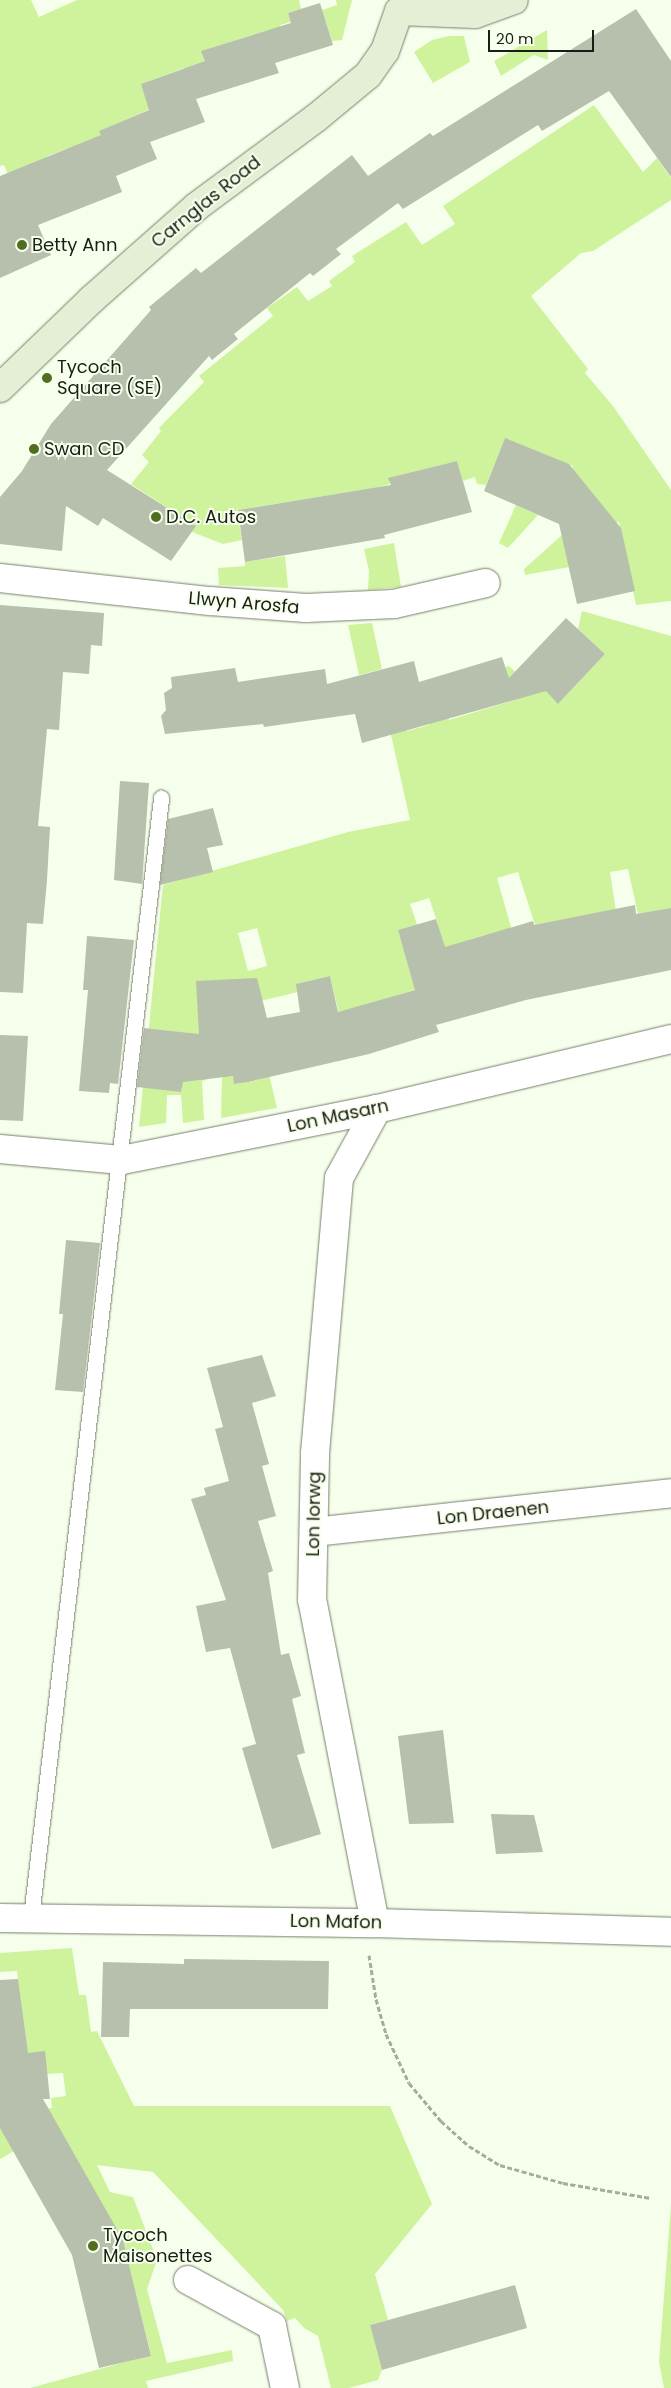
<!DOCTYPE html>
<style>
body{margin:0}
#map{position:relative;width:671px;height:2388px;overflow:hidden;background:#f6ffeb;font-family:Poppins,sans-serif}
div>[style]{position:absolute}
.green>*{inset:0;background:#cef39c}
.building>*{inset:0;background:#b7bfad}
.path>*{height:3px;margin-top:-1.5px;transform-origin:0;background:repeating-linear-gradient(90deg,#a5ac9d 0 5px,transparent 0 7.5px)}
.roads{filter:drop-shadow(0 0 1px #777f6d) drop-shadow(0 0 1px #777f6d)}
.lane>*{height:15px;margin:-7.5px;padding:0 7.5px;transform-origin:7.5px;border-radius:7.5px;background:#fff}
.street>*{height:28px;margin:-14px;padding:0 14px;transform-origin:14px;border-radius:14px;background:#fff}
.secondary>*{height:28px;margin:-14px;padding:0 14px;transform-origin:14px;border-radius:14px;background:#e5efd6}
.dots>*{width:14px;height:14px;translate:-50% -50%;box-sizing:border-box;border:2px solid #f6ffeb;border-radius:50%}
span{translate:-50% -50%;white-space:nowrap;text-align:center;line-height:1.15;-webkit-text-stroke:4px #f6ffeb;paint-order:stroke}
.street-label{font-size:18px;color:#1a1d16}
.poi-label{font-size:18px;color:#1a1d16}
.left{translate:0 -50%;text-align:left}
.scale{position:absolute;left:488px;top:30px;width:106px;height:22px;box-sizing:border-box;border:2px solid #1a1d16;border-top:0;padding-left:6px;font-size:15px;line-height:18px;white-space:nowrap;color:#1a1d16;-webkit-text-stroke:4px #f6ffeb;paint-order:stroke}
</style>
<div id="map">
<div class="green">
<i style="clip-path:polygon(0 0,31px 0,39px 17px,77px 0,299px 0,301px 9px,288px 13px,291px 22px,280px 25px,282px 32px,265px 31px,202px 51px,205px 61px,189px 67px,186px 73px,184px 68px,141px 84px,150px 109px,100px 131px,106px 146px,72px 165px,66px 149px,48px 156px,15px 191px,4px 165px,0 166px)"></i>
<i style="clip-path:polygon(336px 0,352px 0,342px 40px,332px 41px,322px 10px,337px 5px)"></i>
<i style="clip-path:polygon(547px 30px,548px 60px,534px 55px,501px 76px,494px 61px)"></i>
<i style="clip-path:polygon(449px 36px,464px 36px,470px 62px,433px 83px,414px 52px,432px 40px)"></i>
<i style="clip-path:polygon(594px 105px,643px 172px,657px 158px,671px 178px,671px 200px,593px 251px,581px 253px,531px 296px,588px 369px,585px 373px,613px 406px,671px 490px,671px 601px,636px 605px,619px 522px,588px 529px,556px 505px,573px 466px,505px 439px,486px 485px,477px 484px,475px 477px,463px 481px,457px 461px,389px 478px,390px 484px,375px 488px,237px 510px,242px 540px,223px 544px,192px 532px,196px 526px,131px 484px,149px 462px,142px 455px,161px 431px,159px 428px,204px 382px,199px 376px,273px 316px,267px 308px,297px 287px,308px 301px,332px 286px,329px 281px,355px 262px,352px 256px,406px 222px,422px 245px,455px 224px,443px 206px)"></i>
<i style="clip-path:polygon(516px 505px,538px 515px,508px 548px,499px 543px)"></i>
<i style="clip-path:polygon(562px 535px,569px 567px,525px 575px,524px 569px)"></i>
<i style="clip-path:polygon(394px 543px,401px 587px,368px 590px,369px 571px,364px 549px)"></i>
<i style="clip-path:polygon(285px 556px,288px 588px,219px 585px,218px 568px,245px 566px,245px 562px)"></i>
<i style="clip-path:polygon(evenodd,582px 611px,671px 636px,671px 908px,638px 914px,628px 869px,610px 872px,619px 931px,567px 919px,535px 925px,518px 872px,497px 878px,519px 955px,508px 958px,500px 931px,471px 939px,433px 984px,339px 1013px,330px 976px,309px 981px,298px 992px,252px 1003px,277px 1108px,221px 1118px,222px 1077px,233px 1076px,235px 1084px,259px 1080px,253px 1032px,205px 1055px,208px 1079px,202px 1081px,204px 1120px,183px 1123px,181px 1095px,167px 1095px,166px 1123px,139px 1127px,163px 885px,348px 832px,410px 820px,387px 717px,402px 714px,407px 731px,429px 725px,425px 707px,444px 704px,449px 720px,515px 700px,505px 667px,509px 666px,532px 688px,537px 682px,559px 703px,605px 654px,578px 629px,582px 611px,429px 898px,438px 924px,419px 930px,410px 904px,429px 898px,582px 611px,412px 926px,421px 952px,406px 957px,398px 930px,412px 926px,582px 611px,257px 928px,267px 966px,248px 971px,238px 933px,257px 928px,582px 611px,151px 1029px,188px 1033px,181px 1092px,144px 1087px,151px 1029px)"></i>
<i style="clip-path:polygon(372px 623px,382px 669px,359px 675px,348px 625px)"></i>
<i style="clip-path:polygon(72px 1948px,79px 1995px,86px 1995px,91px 2032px,97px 2031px,134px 2106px,390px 2106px,432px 2204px,375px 2274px,388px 2320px,370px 2325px,382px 2370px,378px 2380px,349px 2388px,331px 2388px,318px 2336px,304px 2328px,295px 2318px,287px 2321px,283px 2310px,153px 2172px,97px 2165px,110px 2192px,133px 2197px,157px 2260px,147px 2289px,167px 2363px,232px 2350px,233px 2361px,146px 2381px,148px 2388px,30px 2388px,151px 2355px,125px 2249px,58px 2126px,0 2159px,0 2114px,52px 2108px,51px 2098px,66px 2096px,63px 2073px,47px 2074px,27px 2053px,17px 1971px,0 1972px,0 1953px)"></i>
<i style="clip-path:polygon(671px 2204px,671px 2388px,664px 2388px,659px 2362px)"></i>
</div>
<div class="building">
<i style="clip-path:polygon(320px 3px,333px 45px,275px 63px,279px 73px,196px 99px,205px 122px,150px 142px,157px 159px,116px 176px,122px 192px,38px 225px,51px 255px,0 278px,0 176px,101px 135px,99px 131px,149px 110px,141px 84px,205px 61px,201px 51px,291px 23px,288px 13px)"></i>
<i style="clip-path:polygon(636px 9px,671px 61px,671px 177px,609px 91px,542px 131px,538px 125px,403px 209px,398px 203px,336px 249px,341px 254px,313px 276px,310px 273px,234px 334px,238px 339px,212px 360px,209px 356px,107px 470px,196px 526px,171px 561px,103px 518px,98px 526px,66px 506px,62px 551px,0 544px,0 497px,22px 471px,51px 424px,151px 310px,149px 307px,196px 268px,201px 273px,352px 155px,368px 176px,430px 133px,433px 136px)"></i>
<i style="clip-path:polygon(505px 438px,569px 464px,621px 528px,635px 591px,577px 604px,559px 524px,484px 491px)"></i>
<i style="clip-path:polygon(457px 461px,472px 512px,384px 535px,385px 538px,245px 562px,238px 510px,391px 485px,388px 478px)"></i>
<i style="clip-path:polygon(0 605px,104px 613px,102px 646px,91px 645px,89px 674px,63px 672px,59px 730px,47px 729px,38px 826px,50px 827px,47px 880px,43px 924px,27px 923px,23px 993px,0 992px)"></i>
<i style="clip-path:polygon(566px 618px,605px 654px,558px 704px,546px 691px,362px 743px,355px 714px,264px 727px,263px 724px,165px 734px,161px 716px,166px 710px,164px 693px,172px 688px,171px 677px,235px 668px,238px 682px,325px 669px,327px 684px,414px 661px,419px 682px,502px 657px,509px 678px)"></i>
<i style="clip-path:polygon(120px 781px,149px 783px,142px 884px,114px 880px)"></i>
<i style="clip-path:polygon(213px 808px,223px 845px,207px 848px,213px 872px,160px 885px,168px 819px)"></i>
<i style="clip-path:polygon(635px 905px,636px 914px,671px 908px,671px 970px,526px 1000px,436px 1025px,439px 1032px,369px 1054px,248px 1082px,234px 1084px,233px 1076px,183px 1082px,181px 1092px,137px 1087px,144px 1028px,199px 1034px,196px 981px,257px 978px,267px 1018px,300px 1012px,296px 984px,330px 976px,338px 1012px,415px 990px,398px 930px,436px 919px,445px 947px,533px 921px,534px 925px)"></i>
<i style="clip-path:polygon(87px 936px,134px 940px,118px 1084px,110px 1083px,109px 1093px,79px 1091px,88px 990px,83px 990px)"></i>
<i style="clip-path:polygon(0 1035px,28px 1036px,23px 1121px,0 1120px)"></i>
<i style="clip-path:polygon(66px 1240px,100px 1243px,83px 1392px,55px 1390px,63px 1314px,59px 1314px)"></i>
<i style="clip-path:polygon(262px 1355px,276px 1396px,252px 1403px,269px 1464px,262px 1466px,276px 1516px,258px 1521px,273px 1571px,268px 1573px,281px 1655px,289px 1653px,301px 1696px,292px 1699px,305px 1753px,297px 1755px,321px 1834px,272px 1849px,242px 1748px,256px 1744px,230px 1648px,206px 1652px,196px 1606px,226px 1600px,191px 1499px,206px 1495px,204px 1488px,229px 1481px,215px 1429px,223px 1427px,207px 1368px)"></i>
<i style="clip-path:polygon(443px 1730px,454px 1823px,409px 1824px,398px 1736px)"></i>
<i style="clip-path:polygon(491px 1814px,534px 1815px,543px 1852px,496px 1854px)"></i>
<i style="clip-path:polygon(184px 1959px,329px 1961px,328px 2009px,130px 2009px,129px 2037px,101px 2037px,103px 1962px,184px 1964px)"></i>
<i style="clip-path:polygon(18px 1979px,28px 2053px,45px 2051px,50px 2099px,43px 2099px,123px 2240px,151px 2356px,99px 2368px,72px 2255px,0 2128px,0 1980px)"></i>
<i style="clip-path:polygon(515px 2285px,527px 2328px,382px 2370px,370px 2325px)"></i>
</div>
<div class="path">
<i style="left:369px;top:1955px;width:45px;rotate:81deg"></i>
<i style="left:376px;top:1999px;width:36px;rotate:74deg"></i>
<i style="left:386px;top:2034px;width:54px;rotate:64.9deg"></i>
<i style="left:409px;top:2083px;width:50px;rotate:49.9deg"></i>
<i style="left:441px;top:2121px;width:38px;rotate:42deg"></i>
<i style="left:469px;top:2146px;width:36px;rotate:32deg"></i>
<i style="left:500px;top:2165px;width:66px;rotate:15.9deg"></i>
<i style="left:563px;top:2183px;width:89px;rotate:9.7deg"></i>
</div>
<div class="roads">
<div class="lane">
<i style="left:31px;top:1917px;width:1127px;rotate:-83.37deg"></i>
</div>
<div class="street">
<i style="left:0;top:578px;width:211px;rotate:6.3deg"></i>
<i style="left:210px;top:601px;width:96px;rotate:4.2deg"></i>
<i style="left:306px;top:608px;width:88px;rotate:-2.6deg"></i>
<i style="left:394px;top:604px;width:94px;rotate:-12.9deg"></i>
<i style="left:0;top:1149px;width:122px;rotate:5.2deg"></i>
<i style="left:122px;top:1160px;width:260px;rotate:-11.3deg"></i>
<i style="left:377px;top:1109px;width:302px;rotate:-13.4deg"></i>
<i style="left:314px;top:1532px;width:359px;rotate:-6.2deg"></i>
<i style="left:0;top:1918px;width:375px;rotate:0.8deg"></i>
<i style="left:375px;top:1923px;width:296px;rotate:1.7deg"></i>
<i style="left:375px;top:1923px;width:329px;rotate:-101deg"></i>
<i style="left:312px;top:1600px;width:147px;rotate:-88.8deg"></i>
<i style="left:315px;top:1453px;width:276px;rotate:-85deg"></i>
<i style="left:339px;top:1178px;width:79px;rotate:-61.2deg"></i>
<i style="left:188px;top:2280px;width:96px;rotate:28.7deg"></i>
<i style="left:272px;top:2326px;width:63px;rotate:78.2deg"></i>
</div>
<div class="secondary">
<i style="left:0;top:388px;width:127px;rotate:-44deg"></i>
<i style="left:91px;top:300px;width:140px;rotate:-41.5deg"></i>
<i style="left:196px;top:207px;width:149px;rotate:-36.6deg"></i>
<i style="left:316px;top:118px;width:67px;rotate:-39.6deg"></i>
<i style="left:368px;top:75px;width:29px;rotate:-55deg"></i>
<i style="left:385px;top:51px;width:42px;rotate:-70.7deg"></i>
<i style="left:399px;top:11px;width:76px;rotate:2.3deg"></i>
<i style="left:475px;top:14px;width:41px;rotate:-19.7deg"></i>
</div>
</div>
<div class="dots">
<i style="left:22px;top:245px;background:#516d21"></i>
<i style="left:47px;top:378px;background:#516d21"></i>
<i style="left:34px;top:449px;background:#516d21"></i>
<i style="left:156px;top:517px;background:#516d21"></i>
<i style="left:93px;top:2246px;background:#516d21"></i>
</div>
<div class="street-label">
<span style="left:206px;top:202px;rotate:-39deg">Carnglas Road</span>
<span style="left:244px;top:603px;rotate:5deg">Llwyn Arosfa</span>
<span style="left:338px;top:1116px;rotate:-12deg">Lon Masarn</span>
<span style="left:493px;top:1513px;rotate:-6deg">Lon Draenen</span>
<span style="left:314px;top:1514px;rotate:-89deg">Lon Iorwg</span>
<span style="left:336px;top:1922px;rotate:1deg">Lon Mafon</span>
</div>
<div class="poi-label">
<span class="left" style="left:32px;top:245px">Betty Ann</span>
<span class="left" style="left:57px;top:378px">Tycoch<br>Square (SE)</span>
<span class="left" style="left:44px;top:449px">Swan CD</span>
<span class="left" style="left:166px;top:517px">D.C. Autos</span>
<span class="left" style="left:103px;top:2246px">Tycoch<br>Maisonettes</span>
</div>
<div class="scale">20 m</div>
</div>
